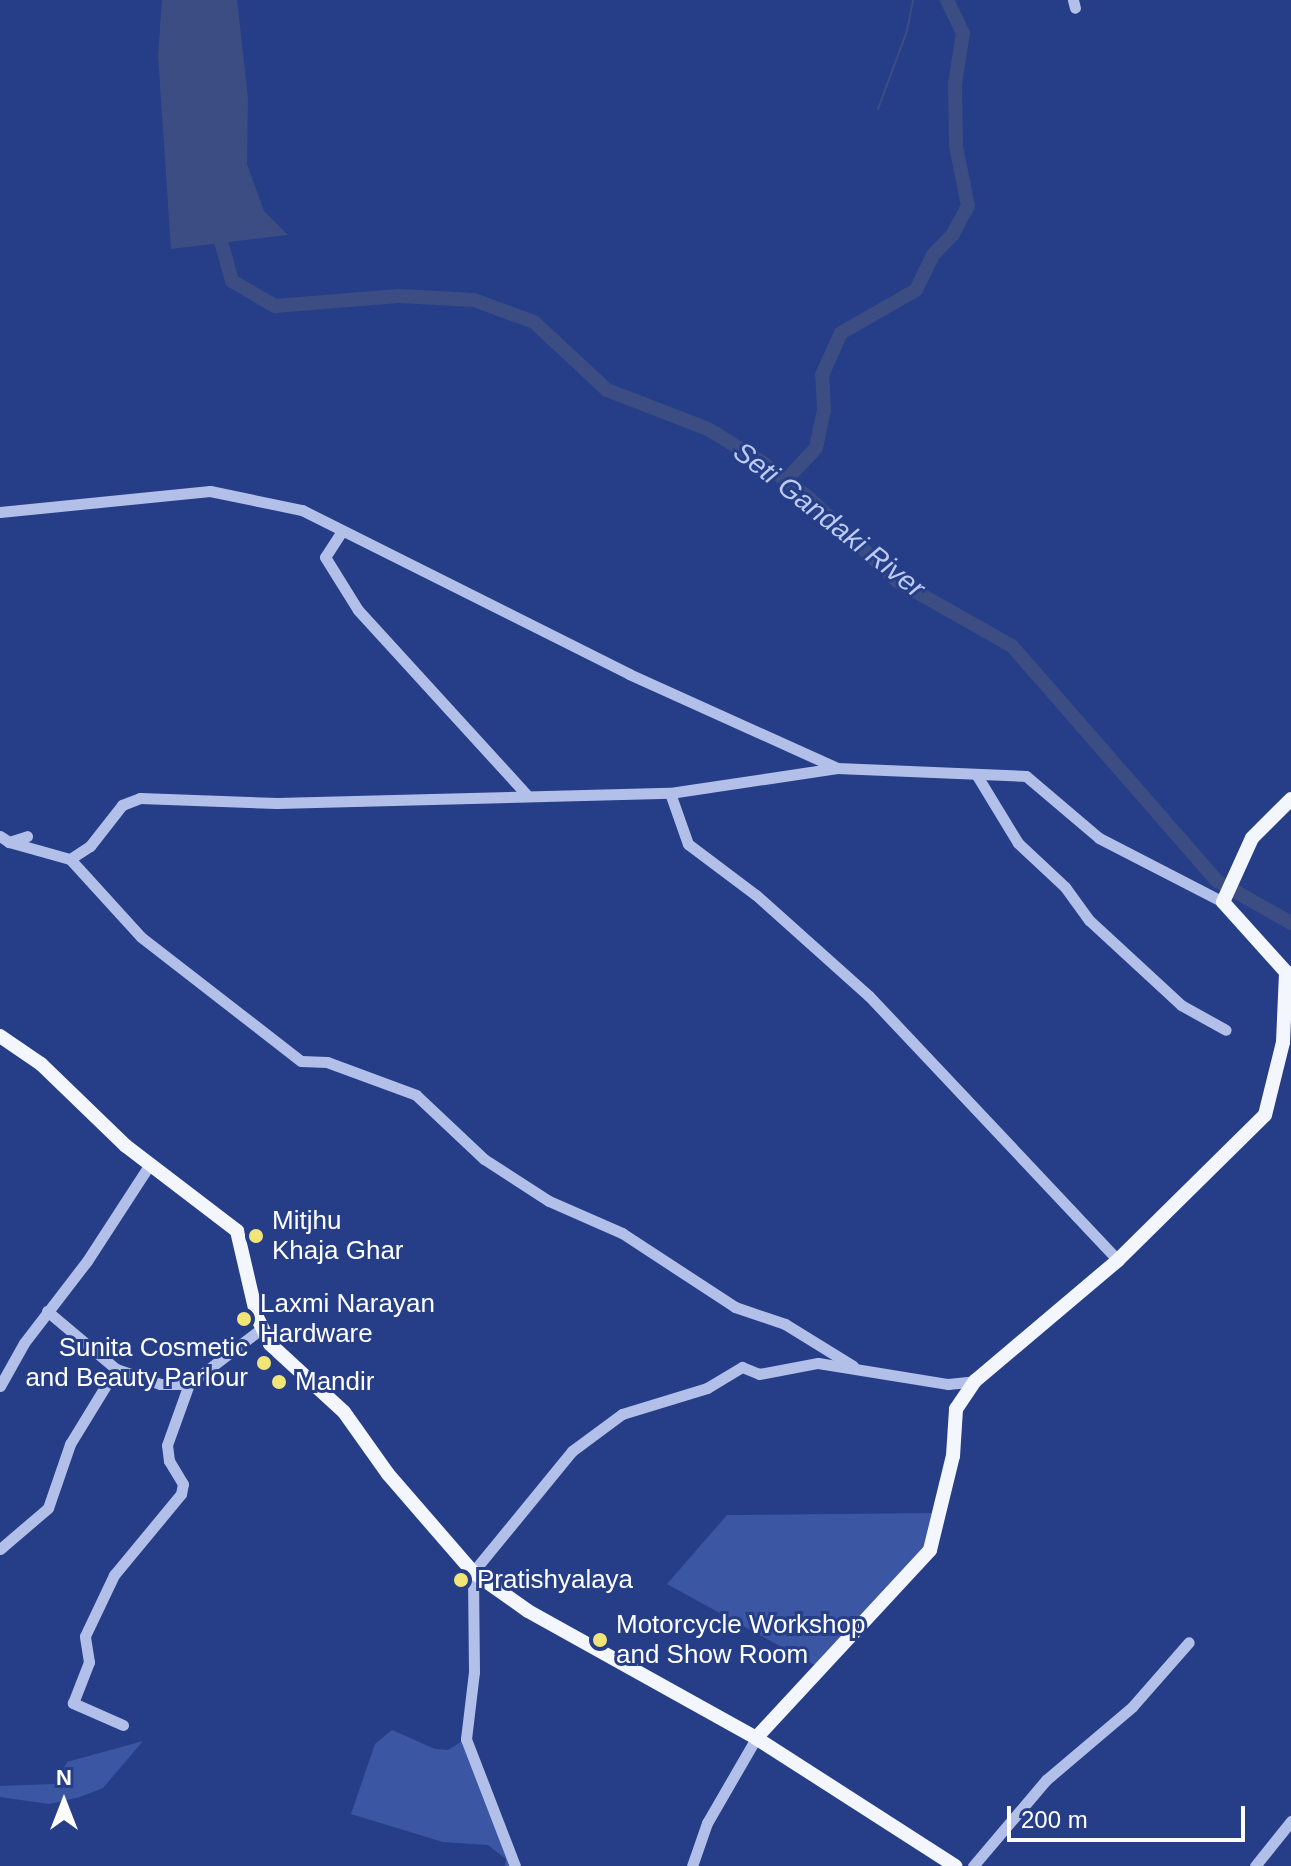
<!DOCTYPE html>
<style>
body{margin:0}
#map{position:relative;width:1291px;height:1866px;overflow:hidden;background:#263e87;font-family:Arial,sans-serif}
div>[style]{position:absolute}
.green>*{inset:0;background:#3b57a4}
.water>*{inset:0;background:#3b4d82}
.stream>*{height:2px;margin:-1px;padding:0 1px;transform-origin:1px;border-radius:1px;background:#3b4d82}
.river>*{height:14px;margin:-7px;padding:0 7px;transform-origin:7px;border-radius:7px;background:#3b4d82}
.minor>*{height:11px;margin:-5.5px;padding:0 5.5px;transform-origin:5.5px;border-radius:5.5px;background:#b2c0e9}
.major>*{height:14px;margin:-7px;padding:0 7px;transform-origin:7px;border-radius:7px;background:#f4f6fe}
.dots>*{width:22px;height:22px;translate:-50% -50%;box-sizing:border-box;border:4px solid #263e87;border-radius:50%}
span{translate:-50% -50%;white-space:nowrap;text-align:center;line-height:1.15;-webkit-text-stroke:6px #263e87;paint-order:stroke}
.poi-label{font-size:26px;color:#fff}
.left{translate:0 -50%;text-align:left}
.right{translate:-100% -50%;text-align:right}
.water-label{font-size:28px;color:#bdcbf0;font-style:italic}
.north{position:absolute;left:24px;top:1762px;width:80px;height:80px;-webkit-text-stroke:6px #263e87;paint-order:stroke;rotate:0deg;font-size:22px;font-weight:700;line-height:32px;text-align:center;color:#fff}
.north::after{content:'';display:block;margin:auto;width:28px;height:36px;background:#fff;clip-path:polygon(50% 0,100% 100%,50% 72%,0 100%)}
.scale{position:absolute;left:1007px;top:1806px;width:238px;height:36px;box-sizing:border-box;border:4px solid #fff;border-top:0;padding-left:10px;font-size:24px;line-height:28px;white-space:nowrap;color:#fff;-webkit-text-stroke:6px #263e87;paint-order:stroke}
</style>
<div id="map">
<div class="green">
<i style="clip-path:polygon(937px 1513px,934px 1541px,820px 1668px,667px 1584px,727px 1515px)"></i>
<i style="clip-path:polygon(392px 1730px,435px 1749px,448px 1750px,466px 1739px,515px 1866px,505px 1866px,506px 1859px,488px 1845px,443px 1842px,351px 1814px,375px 1744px)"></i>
<i style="clip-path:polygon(143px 1741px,103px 1788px,80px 1797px,49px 1804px,0 1797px,0 1786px,55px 1784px,67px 1762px)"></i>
</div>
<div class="water">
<i style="clip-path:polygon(237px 0,248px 98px,247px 164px,264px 211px,288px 235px,171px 249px,158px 55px,162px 0)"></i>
</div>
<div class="stream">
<i style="left:878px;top:109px;width:83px;rotate:-69.6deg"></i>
<i style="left:907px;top:31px;width:32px;rotate:-79deg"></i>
</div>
<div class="river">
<i style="left:217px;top:227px;width:56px;rotate:74.5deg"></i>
<i style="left:232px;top:281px;width:50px;rotate:30.2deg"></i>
<i style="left:275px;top:306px;width:124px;rotate:-4.6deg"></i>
<i style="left:399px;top:296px;width:75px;rotate:3.1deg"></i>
<i style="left:474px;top:300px;width:64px;rotate:20.1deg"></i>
<i style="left:534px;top:322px;width:100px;rotate:43deg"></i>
<i style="left:607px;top:390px;width:108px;rotate:21.1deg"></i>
<i style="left:708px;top:429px;width:65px;rotate:31.7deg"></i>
<i style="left:763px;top:463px;width:58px;rotate:37.3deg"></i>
<i style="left:809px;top:498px;width:121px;rotate:43.3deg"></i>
<i style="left:897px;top:581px;width:132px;rotate:29.5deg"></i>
<i style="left:1012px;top:646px;width:312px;rotate:48.9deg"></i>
<i style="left:1217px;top:881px;width:85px;rotate:29.6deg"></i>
<i style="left:785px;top:481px;width:45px;rotate:-46.8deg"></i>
<i style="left:816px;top:448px;width:39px;rotate:-78deg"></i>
<i style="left:824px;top:410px;width:35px;rotate:-93deg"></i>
<i style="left:822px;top:375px;width:46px;rotate:-65.7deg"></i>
<i style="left:841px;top:333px;width:86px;rotate:-29.8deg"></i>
<i style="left:916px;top:290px;width:39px;rotate:-64deg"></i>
<i style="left:933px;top:255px;width:29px;rotate:-46deg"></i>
<i style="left:953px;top:234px;width:32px;rotate:-62deg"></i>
<i style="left:968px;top:206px;width:61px;rotate:-101.3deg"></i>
<i style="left:956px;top:146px;width:62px;rotate:-90.9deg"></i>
<i style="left:955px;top:84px;width:52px;rotate:-81.1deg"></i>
<i style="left:963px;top:33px;width:37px;rotate:-116deg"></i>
</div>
<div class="minor">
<i style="left:1073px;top:0;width:8px;rotate:76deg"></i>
<i style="left:0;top:512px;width:211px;rotate:-5.7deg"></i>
<i style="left:210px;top:491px;width:94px;rotate:11.7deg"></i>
<i style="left:302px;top:510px;width:366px;rotate:26.6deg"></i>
<i style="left:629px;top:674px;width:228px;rotate:24.3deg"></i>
<i style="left:342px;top:531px;width:31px;rotate:123deg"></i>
<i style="left:325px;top:557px;width:62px;rotate:58.1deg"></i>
<i style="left:358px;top:610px;width:251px;rotate:47.6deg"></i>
<i style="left:976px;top:774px;width:81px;rotate:58.7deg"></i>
<i style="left:1018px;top:843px;width:64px;rotate:43.1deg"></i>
<i style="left:1065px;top:887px;width:41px;rotate:54deg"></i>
<i style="left:1089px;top:920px;width:125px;rotate:42.7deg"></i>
<i style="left:1181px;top:1005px;width:51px;rotate:29.1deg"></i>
<i style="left:670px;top:793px;width:54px;rotate:70.6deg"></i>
<i style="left:688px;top:844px;width:85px;rotate:36.9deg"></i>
<i style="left:756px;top:895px;width:152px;rotate:41.8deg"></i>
<i style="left:869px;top:996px;width:363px;rotate:46.7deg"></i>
<i style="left:0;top:836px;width:11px;rotate:34deg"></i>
<i style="left:9px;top:842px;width:19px;rotate:-18deg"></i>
<i style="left:9px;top:842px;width:63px;rotate:15.6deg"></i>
<i style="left:70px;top:859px;width:105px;rotate:47.7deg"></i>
<i style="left:141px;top:937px;width:202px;rotate:37.8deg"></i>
<i style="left:301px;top:1061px;width:26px;rotate:2deg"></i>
<i style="left:327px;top:1062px;width:95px;rotate:20.3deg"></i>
<i style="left:416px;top:1095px;width:93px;rotate:43.3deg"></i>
<i style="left:484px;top:1159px;width:77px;rotate:32.9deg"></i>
<i style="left:549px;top:1201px;width:80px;rotate:23.7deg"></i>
<i style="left:622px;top:1233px;width:135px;rotate:33.2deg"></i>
<i style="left:735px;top:1307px;width:53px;rotate:18.8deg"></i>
<i style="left:785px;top:1324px;width:80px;rotate:31.7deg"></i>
<i style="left:70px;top:859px;width:24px;rotate:-33deg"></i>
<i style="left:90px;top:846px;width:52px;rotate:-52deg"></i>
<i style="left:122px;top:805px;width:19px;rotate:-21deg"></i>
<i style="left:140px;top:798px;width:137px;rotate:2.1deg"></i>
<i style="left:277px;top:803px;width:393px;rotate:-1.5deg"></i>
<i style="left:670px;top:793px;width:169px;rotate:-8.5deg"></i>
<i style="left:837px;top:768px;width:189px;rotate:2.4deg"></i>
<i style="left:1026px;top:776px;width:96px;rotate:40.3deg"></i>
<i style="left:1099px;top:838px;width:140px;rotate:27.3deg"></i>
<i style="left:47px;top:1311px;width:90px;rotate:40deg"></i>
<i style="left:0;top:1386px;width:49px;rotate:-60.8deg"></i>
<i style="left:24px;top:1343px;width:103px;rotate:-52.5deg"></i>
<i style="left:87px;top:1261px;width:116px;rotate:-57deg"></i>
<i style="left:0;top:1549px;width:63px;rotate:-40.5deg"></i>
<i style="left:48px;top:1508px;width:68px;rotate:-71deg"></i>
<i style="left:70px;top:1444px;width:88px;rotate:-58.5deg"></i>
<i style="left:116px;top:1369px;width:46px;rotate:18.8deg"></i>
<i style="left:160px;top:1384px;width:29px"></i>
<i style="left:189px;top:1384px;width:91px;rotate:-37.4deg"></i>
<i style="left:123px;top:1725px;width:55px;rotate:-156.3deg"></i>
<i style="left:73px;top:1703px;width:44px;rotate:-68.7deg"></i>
<i style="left:89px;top:1662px;width:26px;rotate:-99deg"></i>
<i style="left:85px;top:1636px;width:68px;rotate:-64.6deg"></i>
<i style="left:114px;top:1575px;width:105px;rotate:-50.4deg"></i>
<i style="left:181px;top:1494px;width:10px;rotate:-79deg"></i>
<i style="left:183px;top:1484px;width:27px;rotate:-121deg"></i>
<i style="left:169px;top:1461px;width:16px;rotate:-97deg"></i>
<i style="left:167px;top:1445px;width:65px;rotate:-70.2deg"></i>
<i style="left:515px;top:1866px;width:136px;rotate:-111.1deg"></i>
<i style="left:466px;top:1739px;width:67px;rotate:-83.2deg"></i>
<i style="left:474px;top:1672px;width:100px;rotate:-90.6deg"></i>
<i style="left:473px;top:1572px;width:156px;rotate:-50.7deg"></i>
<i style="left:572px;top:1451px;width:62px;rotate:-36.5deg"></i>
<i style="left:622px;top:1414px;width:89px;rotate:-17deg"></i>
<i style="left:707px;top:1388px;width:41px;rotate:-31deg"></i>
<i style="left:742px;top:1367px;width:18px;rotate:22deg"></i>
<i style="left:759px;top:1374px;width:60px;rotate:-10.6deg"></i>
<i style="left:818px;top:1363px;width:132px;rotate:9.2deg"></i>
<i style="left:948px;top:1384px;width:27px;rotate:-6deg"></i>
<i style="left:692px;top:1866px;width:46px;rotate:-70.8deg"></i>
<i style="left:707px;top:1823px;width:98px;rotate:-60deg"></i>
<i style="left:973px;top:1866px;width:113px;rotate:-49.7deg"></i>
<i style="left:1046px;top:1780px;width:113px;rotate:-40.3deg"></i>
<i style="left:1132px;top:1707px;width:86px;rotate:-48.8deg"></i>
<i style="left:1255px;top:1866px;width:58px;rotate:-51.3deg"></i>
</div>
<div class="major">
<i style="left:0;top:1036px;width:50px;rotate:34.3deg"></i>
<i style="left:41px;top:1064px;width:118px;rotate:44deg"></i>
<i style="left:126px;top:1146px;width:140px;rotate:37.4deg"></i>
<i style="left:237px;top:1231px;width:88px;rotate:76.9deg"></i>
<i style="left:257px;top:1317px;width:30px;rotate:64deg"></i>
<i style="left:270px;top:1344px;width:100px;rotate:42.6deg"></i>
<i style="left:344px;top:1412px;width:76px;rotate:54.6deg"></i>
<i style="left:388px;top:1474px;width:130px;rotate:49.1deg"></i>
<i style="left:473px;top:1572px;width:67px;rotate:35.3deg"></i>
<i style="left:528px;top:1611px;width:261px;rotate:29.1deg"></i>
<i style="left:756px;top:1738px;width:237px;rotate:32.7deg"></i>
<i style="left:756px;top:1738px;width:256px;rotate:-47.2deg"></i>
<i style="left:930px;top:1550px;width:97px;rotate:-76.3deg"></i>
<i style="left:953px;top:1456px;width:47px;rotate:-86.3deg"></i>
<i style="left:956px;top:1409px;width:34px;rotate:-56deg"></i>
<i style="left:975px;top:1381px;width:187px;rotate:-40.2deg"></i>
<i style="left:1118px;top:1260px;width:206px;rotate:-44.6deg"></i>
<i style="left:1265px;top:1115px;width:75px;rotate:-76.1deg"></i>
<i style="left:1283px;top:1042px;width:70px;rotate:-87.5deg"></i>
<i style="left:1286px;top:972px;width:94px;rotate:-132deg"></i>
<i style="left:1223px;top:902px;width:70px;rotate:-65.6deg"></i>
<i style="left:1252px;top:838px;width:55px;rotate:-45deg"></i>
</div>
<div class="dots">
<i style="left:256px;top:1236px;background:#f2e577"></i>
<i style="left:244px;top:1319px;background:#f2e577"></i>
<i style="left:264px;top:1363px;background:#f2e577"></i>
<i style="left:279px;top:1382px;background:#f2e577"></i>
<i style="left:461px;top:1580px;background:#f2e577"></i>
<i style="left:600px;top:1640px;background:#f2e577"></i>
</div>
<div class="poi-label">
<span class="left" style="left:272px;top:1236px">Mitjhu<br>Khaja Ghar</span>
<span class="left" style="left:260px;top:1319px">Laxmi Narayan<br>Hardware</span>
<span class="right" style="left:248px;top:1363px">Sunita Cosmetic<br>and Beauty Parlour</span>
<span class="left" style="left:295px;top:1382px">Mandir</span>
<span class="left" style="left:477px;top:1580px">Pratishyalaya</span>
<span class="left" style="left:616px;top:1640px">Motorcycle Workshop<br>and Show Room</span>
</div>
<div class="water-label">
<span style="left:829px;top:520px;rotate:38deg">Seti Gandaki River</span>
</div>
<div class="north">N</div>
<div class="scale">200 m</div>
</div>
